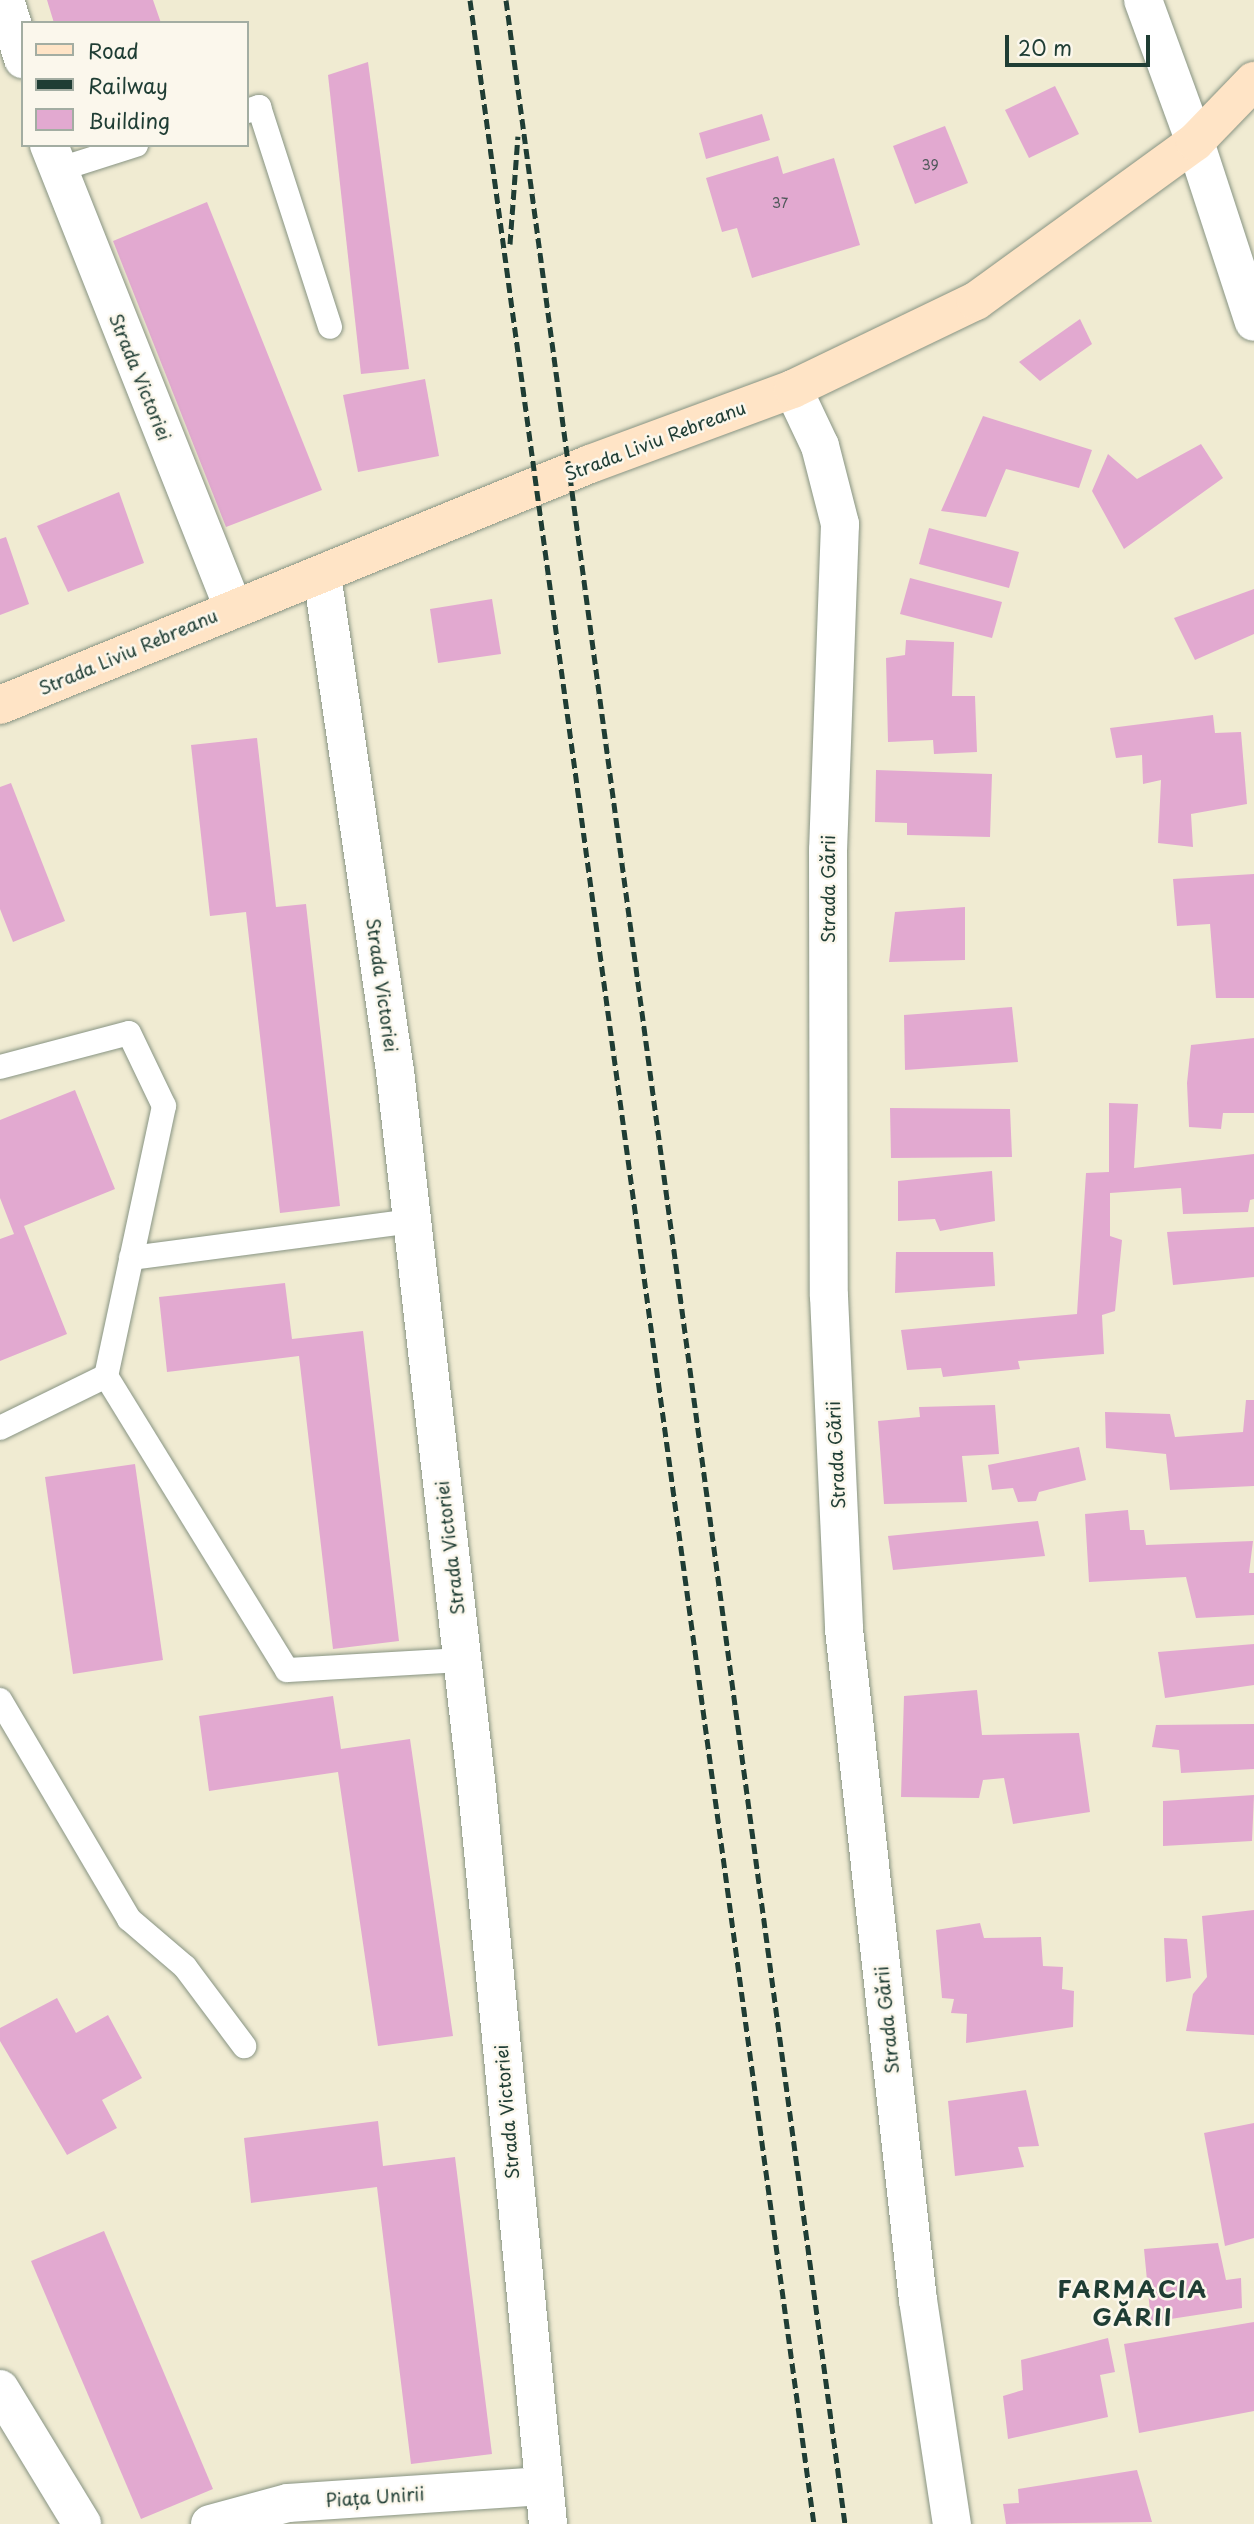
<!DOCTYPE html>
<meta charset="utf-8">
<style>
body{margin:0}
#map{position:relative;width:1254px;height:2524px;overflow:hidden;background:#f0ebd2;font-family:"Playpen Sans",sans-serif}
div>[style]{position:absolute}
.building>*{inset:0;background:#e2a9d0}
.roads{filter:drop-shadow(0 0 2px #889483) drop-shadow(0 0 2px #889483)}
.service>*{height:24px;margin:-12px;padding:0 12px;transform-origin:12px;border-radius:12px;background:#fff}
.minor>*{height:38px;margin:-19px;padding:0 19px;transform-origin:19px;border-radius:19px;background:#fff}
.tertiary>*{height:38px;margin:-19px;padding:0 19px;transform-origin:19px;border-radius:19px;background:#fff}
.secondary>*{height:38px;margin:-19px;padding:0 19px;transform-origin:19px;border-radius:19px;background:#ffe4c6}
.rail>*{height:5px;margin-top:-2.5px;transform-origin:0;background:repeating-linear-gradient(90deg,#1f3d34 0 10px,transparent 0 15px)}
span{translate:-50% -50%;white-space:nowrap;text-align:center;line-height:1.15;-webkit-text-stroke:5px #fbf7ec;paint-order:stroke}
.number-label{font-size:14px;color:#50585b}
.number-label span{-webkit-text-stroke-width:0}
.street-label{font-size:18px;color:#1f3d34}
.district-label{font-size:24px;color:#1f3d34;font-weight:700;letter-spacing:2px}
.legend{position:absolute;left:21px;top:21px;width:228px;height:126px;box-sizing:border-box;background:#fbf7ec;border:2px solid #a3ada2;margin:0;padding:9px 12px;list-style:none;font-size:21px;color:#1f3d34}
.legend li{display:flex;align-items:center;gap:14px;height:35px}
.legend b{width:35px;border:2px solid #a3ada2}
.scale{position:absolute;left:1005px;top:35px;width:145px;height:32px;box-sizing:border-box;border:4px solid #1f3d34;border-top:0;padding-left:9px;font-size:21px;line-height:24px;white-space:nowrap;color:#1f3d34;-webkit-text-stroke:5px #fbf7ec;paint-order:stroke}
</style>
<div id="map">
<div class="building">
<i style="clip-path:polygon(47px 0,153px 0,161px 23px,54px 23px)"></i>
<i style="clip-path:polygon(368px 62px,409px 369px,361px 374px,328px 75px)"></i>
<i style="clip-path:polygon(1055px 86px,1079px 134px,1029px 158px,1005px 110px)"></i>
<i style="clip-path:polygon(762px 114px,770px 140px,706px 159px,699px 133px)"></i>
<i style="clip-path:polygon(945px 126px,968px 183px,915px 204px,893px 146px)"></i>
<i style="clip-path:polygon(778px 156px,783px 174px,834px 158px,860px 245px,752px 278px,737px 228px,722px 232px,706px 178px)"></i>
<i style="clip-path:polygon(207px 202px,322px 490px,226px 527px,113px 241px)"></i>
<i style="clip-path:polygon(1080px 319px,1092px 344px,1040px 381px,1019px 362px)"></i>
<i style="clip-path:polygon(425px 379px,439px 456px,358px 472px,343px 395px)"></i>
<i style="clip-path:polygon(983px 416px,1092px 450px,1079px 488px,1006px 469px,986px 517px,941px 511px)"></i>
<i style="clip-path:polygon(1201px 444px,1223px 478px,1124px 549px,1092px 491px,1108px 454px,1137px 479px)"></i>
<i style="clip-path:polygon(119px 492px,144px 563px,68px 592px,37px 526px)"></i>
<i style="clip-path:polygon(929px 528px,1019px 552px,1009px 588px,919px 564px)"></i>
<i style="clip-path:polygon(6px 537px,29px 604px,0 615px,0 539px)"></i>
<i style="clip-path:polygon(910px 578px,1002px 602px,992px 638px,900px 614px)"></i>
<i style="clip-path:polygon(1254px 589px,1254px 634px,1195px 660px,1174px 618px)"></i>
<i style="clip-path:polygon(492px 599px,501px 654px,438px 663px,430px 609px)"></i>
<i style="clip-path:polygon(906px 640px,954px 642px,952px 696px,975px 696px,977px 752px,934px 754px,933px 740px,888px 742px,886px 658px,905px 655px)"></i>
<i style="clip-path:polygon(1213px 715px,1215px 733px,1241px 732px,1247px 804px,1191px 814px,1193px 847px,1158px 843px,1161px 780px,1143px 784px,1142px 755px,1116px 758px,1110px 728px)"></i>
<i style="clip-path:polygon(257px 738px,276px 907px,306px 904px,340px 1206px,280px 1213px,246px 912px,210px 916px,191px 745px)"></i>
<i style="clip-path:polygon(876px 770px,992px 774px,990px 837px,907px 835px,907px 823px,875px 822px)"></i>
<i style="clip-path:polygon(11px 783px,65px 921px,13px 942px,0 909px,0 787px)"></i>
<i style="clip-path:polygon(1254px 874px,1254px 998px,1216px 998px,1210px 924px,1177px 926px,1173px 879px)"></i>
<i style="clip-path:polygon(965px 907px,965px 960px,889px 962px,895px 912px)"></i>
<i style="clip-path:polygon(1012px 1007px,1018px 1062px,905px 1070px,904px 1015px)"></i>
<i style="clip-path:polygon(1254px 1038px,1254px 1113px,1223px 1113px,1221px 1129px,1189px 1127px,1187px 1083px,1191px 1045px)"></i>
<i style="clip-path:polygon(75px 1090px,115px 1189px,24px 1226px,67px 1334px,0 1361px,0 1239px,14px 1234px,0 1198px,0 1120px)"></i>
<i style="clip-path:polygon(1109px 1103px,1138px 1104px,1134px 1168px,1254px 1154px,1254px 1199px,1250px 1200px,1248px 1212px,1183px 1214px,1181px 1188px,1110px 1193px,1110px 1236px,1122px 1240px,1115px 1311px,1102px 1315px,1104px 1354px,1018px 1361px,1020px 1369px,943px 1377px,941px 1368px,907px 1370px,901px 1330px,1077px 1314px,1086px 1173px,1109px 1172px)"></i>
<i style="clip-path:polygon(890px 1108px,1010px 1109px,1012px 1157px,891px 1158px)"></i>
<i style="clip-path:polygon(992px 1171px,995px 1221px,940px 1231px,935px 1219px,898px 1221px,898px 1181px)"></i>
<i style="clip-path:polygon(1254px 1227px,1254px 1277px,1173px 1285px,1167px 1232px)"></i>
<i style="clip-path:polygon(896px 1252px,993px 1252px,995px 1286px,895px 1293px)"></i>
<i style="clip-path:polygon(285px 1283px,292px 1339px,363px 1331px,399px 1641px,333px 1649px,299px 1356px,167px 1372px,159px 1297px)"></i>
<i style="clip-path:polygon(1246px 1400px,1254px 1400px,1254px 1486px,1170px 1490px,1166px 1454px,1106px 1448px,1105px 1412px,1170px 1414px,1175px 1437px,1243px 1432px)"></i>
<i style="clip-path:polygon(995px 1405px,999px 1454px,962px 1456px,967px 1502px,884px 1504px,878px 1421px,920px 1417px,919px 1407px)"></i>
<i style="clip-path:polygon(1079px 1447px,1086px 1480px,1039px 1492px,1036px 1501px,1018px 1502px,1013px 1488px,992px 1490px,988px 1465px)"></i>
<i style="clip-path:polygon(135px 1464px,163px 1660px,73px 1674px,45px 1477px)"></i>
<i style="clip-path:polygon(1128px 1510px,1130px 1530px,1144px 1530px,1146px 1545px,1253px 1541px,1249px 1573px,1254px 1573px,1254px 1615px,1196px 1618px,1186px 1577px,1089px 1582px,1085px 1514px)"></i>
<i style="clip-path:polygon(1038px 1521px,1045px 1556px,893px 1570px,888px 1536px)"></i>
<i style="clip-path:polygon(1254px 1644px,1254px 1685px,1165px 1698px,1158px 1652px)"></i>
<i style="clip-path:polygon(977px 1690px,982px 1735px,1079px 1733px,1090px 1812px,1013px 1824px,1004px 1778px,983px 1780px,979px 1798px,901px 1797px,904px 1696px)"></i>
<i style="clip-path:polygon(333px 1696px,341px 1749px,410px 1739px,453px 2036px,378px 2046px,338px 1772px,209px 1791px,199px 1716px)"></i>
<i style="clip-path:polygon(1254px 1724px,1254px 1769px,1181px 1773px,1179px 1750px,1152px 1747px,1156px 1725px)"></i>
<i style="clip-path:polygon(1254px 1795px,1252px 1841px,1163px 1846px,1163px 1801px)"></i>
<i style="clip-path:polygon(1254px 1910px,1254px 2035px,1186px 2031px,1193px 1994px,1207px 1977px,1202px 1916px)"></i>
<i style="clip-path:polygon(980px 1923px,984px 1938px,1041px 1937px,1043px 1966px,1063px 1967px,1062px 1989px,1074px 1991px,1073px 2027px,966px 2043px,967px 2014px,951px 2013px,954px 1999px,942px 1998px,936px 1930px)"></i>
<i style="clip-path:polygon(1164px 1938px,1187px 1939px,1191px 1978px,1166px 1982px)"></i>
<i style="clip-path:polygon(57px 1998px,76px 2033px,108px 2015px,142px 2078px,102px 2100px,117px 2128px,67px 2155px,0 2041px,0 2028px)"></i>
<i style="clip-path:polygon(1026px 2090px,1039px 2146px,1018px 2147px,1024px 2167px,955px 2176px,948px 2101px)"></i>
<i style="clip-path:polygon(378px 2121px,383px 2166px,455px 2157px,492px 2454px,411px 2464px,377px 2187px,251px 2203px,244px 2138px)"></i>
<i style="clip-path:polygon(1254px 2123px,1254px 2238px,1225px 2246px,1204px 2133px)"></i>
<i style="clip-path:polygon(104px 2231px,213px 2489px,141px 2519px,31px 2261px)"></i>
<i style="clip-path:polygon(1218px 2243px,1226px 2280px,1241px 2278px,1242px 2308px,1151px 2322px,1144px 2249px)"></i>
<i style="clip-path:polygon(1254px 2322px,1254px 2411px,1139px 2433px,1124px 2344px)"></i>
<i style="clip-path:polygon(1108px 2338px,1115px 2372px,1100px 2375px,1108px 2417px,1008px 2439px,1003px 2396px,1023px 2390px,1021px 2360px)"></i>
<i style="clip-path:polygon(1137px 2470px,1152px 2522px,1006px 2524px,1003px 2504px,1019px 2503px,1018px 2489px)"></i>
</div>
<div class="roads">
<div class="service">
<i style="left:247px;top:111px;width:13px;rotate:-18deg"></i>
<i style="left:259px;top:107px;width:231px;rotate:72.1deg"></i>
<i style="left:57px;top:170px;width:83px;rotate:-17.6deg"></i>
<i style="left:0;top:1067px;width:133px;rotate:-14.8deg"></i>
<i style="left:129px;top:1033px;width:81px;rotate:64.4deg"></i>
<i style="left:164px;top:1106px;width:276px;rotate:102.1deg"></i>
<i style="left:106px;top:1376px;width:118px;rotate:153.9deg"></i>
<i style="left:131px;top:1258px;width:283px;rotate:-7.5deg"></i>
<i style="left:106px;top:1376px;width:345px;rotate:58.4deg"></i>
<i style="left:287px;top:1670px;width:176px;rotate:-3.3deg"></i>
<i style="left:0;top:1700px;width:254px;rotate:59.5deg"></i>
<i style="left:129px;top:1919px;width:74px;rotate:40.6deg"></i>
<i style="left:185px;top:1967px;width:99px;rotate:53.2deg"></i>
</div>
<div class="minor">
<i style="left:5px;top:0;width:62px;rotate:73deg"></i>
<i style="left:1143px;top:0;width:151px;rotate:69.9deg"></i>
<i style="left:1195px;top:142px;width:189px;rotate:71.9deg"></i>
<i style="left:49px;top:145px;width:498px;rotate:68.3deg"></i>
<i style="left:322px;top:575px;width:501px;rotate:81.63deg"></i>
<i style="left:395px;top:1071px;width:723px;rotate:83.48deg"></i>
<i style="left:477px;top:1789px;width:738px;rotate:84.48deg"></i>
<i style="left:0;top:2389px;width:158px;rotate:58.7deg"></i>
<i style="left:210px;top:2524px;width:81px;rotate:-15.1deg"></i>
<i style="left:288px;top:2503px;width:256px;rotate:-3.8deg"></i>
</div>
<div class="tertiary">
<i style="left:793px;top:389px;width:63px;rotate:64.7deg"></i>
<i style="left:820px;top:446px;width:81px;rotate:75.6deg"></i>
<i style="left:840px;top:524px;width:326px;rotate:92.1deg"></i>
<i style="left:828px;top:850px;width:446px;rotate:89.9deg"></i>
<i style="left:829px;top:1296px;width:333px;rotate:87.4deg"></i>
<i style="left:844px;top:1629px;width:675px;rotate:83.71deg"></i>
<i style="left:918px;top:2300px;width:227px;rotate:81.4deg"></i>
</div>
<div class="secondary">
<i style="left:0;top:705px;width:637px;rotate:-22.22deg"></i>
<i style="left:590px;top:464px;width:216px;rotate:-20.3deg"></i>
<i style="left:793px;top:389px;width:203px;rotate:-25.7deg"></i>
<i style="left:976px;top:301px;width:271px;rotate:-36deg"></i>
<i style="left:1195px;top:142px;width:85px;rotate:-46deg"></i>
</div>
</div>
<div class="rail">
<i style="left:470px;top:0;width:2547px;rotate:82.24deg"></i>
<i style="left:506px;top:0;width:2547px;rotate:82.35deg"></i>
<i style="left:510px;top:244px;width:108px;rotate:-85.8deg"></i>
</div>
<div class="number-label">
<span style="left:930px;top:165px">39</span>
<span style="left:780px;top:203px">37</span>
</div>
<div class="street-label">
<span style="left:140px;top:377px;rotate:68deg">Strada Victoriei</span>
<span style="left:655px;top:441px;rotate:-21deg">Strada Liviu Rebreanu</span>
<span style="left:128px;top:652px;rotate:-23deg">Strada Liviu Rebreanu</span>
<span style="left:828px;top:889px;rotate:-90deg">Strada Gării</span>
<span style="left:382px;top:985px;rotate:82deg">Strada Victoriei</span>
<span style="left:836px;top:1455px;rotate:-93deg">Strada Gării</span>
<span style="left:450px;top:1548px;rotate:-97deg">Strada Victoriei</span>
<span style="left:887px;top:2020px;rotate:-96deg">Strada Gării</span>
<span style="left:507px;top:2112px;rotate:-95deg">Strada Victoriei</span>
<span style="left:375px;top:2497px;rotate:-4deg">Piața Unirii</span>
</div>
<div class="district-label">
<span style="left:1133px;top:2303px">FARMACIA<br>GĂRII</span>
</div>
<ul class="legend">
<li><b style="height:9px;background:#ffe4c6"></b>Road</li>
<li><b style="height:9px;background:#1f3d34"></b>Railway</li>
<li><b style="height:19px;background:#e2a9d0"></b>Building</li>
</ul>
<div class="scale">20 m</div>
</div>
